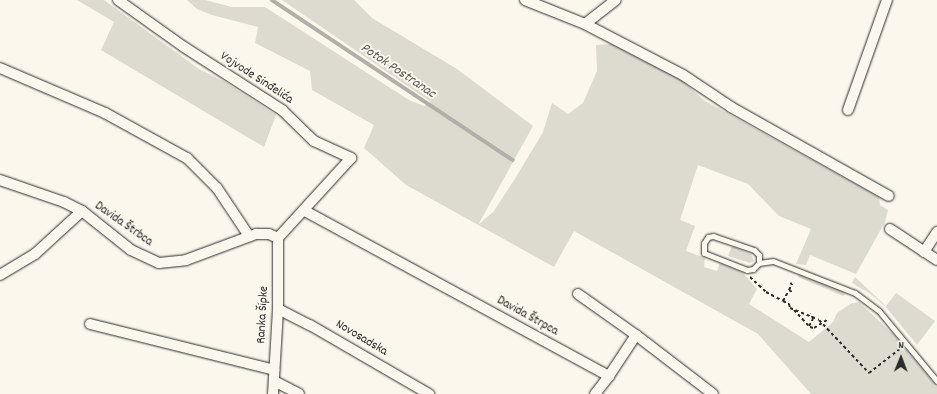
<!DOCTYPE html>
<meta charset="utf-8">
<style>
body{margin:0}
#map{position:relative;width:937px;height:394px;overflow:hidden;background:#fbf7ec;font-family:Dekko,sans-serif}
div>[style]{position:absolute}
.green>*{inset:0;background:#dddad0}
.stream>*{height:3.5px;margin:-1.75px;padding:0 1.75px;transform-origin:1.75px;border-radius:1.75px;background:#b1afa7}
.path>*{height:2px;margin-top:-1px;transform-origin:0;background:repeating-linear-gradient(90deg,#2b2b2b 0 3px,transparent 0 6px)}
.roads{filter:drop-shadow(0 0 1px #2b2b2b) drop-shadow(0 0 1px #2b2b2b)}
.service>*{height:5px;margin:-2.5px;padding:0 2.5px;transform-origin:2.5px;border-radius:2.5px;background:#fbf7ec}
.minor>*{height:10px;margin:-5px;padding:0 5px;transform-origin:5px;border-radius:5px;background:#fbf7ec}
span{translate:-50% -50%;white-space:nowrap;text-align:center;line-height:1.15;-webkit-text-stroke:4px #fbf7ec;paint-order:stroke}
.street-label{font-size:13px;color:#2b2b2b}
.water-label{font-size:14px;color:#5a5956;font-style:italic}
.north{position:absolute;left:881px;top:338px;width:40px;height:40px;-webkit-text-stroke:3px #fbf7ec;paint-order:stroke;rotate:1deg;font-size:11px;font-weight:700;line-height:16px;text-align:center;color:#2b2b2b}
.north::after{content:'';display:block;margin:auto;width:14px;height:18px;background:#2b2b2b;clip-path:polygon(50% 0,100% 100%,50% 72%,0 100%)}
</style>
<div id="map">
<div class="green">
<i style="clip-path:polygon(77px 0,104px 0,199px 69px,225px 82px,276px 115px,264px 147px,101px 50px,114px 22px)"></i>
<i style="clip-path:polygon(187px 0,205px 0,232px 7px,265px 7px,409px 100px,424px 106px,431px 102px,282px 0,354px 0,372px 18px,457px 69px,533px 126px,478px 225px,494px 211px,516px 177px,543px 132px,552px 103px,568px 114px,583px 103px,597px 71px,596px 45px,612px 44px,681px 80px,705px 101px,879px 197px,880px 205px,888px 210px,885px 222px,856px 274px,810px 255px,806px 265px,796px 264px,811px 229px,779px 216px,748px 184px,698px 165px,680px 220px,695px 226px,686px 251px,705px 258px,704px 267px,717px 271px,720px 263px,742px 272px,757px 289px,749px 304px,809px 342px,833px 322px,837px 313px,850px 304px,859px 302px,897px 338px,937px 386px,937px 394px,811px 394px,758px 334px,574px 231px,554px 267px,406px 185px,364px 148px,374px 125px,312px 90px,310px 71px,255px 43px,258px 27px,212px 15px,197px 9px)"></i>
<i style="clip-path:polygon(732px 246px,751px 254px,754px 261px,750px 263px,728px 256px)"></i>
<i style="clip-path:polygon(799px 274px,844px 292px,845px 294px,843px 296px,798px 277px)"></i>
<i style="clip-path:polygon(855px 277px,886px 306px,896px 293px,935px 321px,917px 345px,885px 306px,869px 293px,852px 283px)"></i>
</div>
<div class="stream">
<i style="left:272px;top:0;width:289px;rotate:33.6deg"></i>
</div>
<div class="path">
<i style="left:750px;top:277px;width:22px;rotate:43deg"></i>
<i style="left:766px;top:292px;width:19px;rotate:28deg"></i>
<i style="left:783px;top:301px;width:13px;rotate:-61deg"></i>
<i style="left:789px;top:290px;width:4px;rotate:34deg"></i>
<i style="left:789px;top:290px;width:7px;rotate:-63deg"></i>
<i style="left:792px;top:284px;width:2px;rotate:-153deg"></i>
<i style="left:783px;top:301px;width:7px;rotate:27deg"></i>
<i style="left:789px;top:304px;width:4px;rotate:76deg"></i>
<i style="left:790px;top:308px;width:31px;rotate:22deg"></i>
<i style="left:819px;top:320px;width:73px;rotate:46.7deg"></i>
<i style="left:869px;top:373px;width:41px;rotate:-38deg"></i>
<i style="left:794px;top:310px;width:23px;rotate:47deg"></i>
<i style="left:810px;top:327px;width:4px;rotate:14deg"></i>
<i style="left:814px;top:328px;width:15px;rotate:-32deg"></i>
<i style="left:809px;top:326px;width:8px;rotate:-60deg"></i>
<i style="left:813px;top:319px;width:6px;rotate:-108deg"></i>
</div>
<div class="roads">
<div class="service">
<i style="left:759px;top:263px;width:8px;rotate:-90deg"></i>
<i style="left:759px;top:255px;width:7px;rotate:-135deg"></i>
<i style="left:754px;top:250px;width:43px;rotate:-161.1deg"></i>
<i style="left:713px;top:236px;width:5px;rotate:169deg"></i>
<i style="left:708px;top:237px;width:7px;rotate:124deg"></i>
<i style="left:704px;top:243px;width:10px;rotate:90deg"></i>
<i style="left:704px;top:253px;width:46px;rotate:21.6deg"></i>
<i style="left:747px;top:270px;width:6px;rotate:-9deg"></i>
<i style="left:753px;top:269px;width:8px;rotate:-45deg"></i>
<i style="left:759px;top:263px;width:14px;rotate:-8deg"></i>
<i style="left:773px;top:261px;width:88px;rotate:21.3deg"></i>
<i style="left:855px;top:293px;width:30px;rotate:37deg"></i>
<i style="left:879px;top:311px;width:91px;rotate:50.4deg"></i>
</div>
<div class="minor">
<i style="left:118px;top:0;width:81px;rotate:35.5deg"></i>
<i style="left:184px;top:47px;width:117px;rotate:32.7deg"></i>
<i style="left:282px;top:110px;width:45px;rotate:44.1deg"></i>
<i style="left:314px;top:141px;width:41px;rotate:24.7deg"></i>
<i style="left:351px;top:158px;width:108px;rotate:132.4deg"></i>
<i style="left:525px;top:0;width:65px;rotate:21.8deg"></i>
<i style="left:585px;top:24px;width:39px;rotate:-38deg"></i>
<i style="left:585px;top:24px;width:110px;rotate:27.5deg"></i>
<i style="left:683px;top:75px;width:58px;rotate:33.7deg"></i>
<i style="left:731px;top:107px;width:181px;rotate:29.4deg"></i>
<i style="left:0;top:68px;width:114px;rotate:23.2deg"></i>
<i style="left:105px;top:113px;width:94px;rotate:28.8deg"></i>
<i style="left:187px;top:158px;width:42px;rotate:45deg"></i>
<i style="left:217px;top:188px;width:58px;rotate:56.3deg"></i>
<i style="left:848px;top:110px;width:117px;rotate:-70.5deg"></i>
<i style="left:0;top:180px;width:68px;rotate:19deg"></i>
<i style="left:64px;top:202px;width:20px;rotate:27deg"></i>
<i style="left:82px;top:211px;width:63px;rotate:38.5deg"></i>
<i style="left:131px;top:250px;width:31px;rotate:25deg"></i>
<i style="left:159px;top:263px;width:27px;rotate:-6deg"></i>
<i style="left:186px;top:260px;width:75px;rotate:-20.4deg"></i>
<i style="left:256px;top:234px;width:13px"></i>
<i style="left:269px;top:234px;width:10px;rotate:24deg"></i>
<i style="left:305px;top:211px;width:346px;rotate:28.5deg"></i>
<i style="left:609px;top:376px;width:49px;rotate:-56.6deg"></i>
<i style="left:636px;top:335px;width:97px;rotate:37.5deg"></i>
<i style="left:890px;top:229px;width:56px;rotate:33.4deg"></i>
<i style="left:924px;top:252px;width:24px;rotate:-57deg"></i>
<i style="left:0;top:275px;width:41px;rotate:-31deg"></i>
<i style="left:35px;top:254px;width:64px;rotate:-42.5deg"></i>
<i style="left:578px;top:294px;width:71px;rotate:35.3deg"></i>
<i style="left:278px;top:309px;width:36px;rotate:27deg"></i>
<i style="left:310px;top:325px;width:138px;rotate:30.1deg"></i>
<i style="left:90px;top:324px;width:190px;rotate:14deg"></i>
<i style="left:274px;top:381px;width:28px;rotate:27deg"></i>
<i style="left:273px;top:394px;width:85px;rotate:-86.6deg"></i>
<i style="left:278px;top:309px;width:71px;rotate:-90deg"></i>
<i style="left:595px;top:394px;width:23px;rotate:-52deg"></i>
</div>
</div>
<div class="street-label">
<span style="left:256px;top:79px;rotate:33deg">Vojvode Sinđelića</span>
<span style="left:123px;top:225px;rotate:35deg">Davida Štrbca</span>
<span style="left:264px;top:315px;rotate:-87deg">Ranka Šipke</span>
<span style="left:527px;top:317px;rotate:29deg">Davida Štrpca</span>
<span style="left:361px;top:339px;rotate:31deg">Novosadska</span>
</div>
<div class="water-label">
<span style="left:398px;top:71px;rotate:34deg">Potok Postranac</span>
</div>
<div class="north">N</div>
</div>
